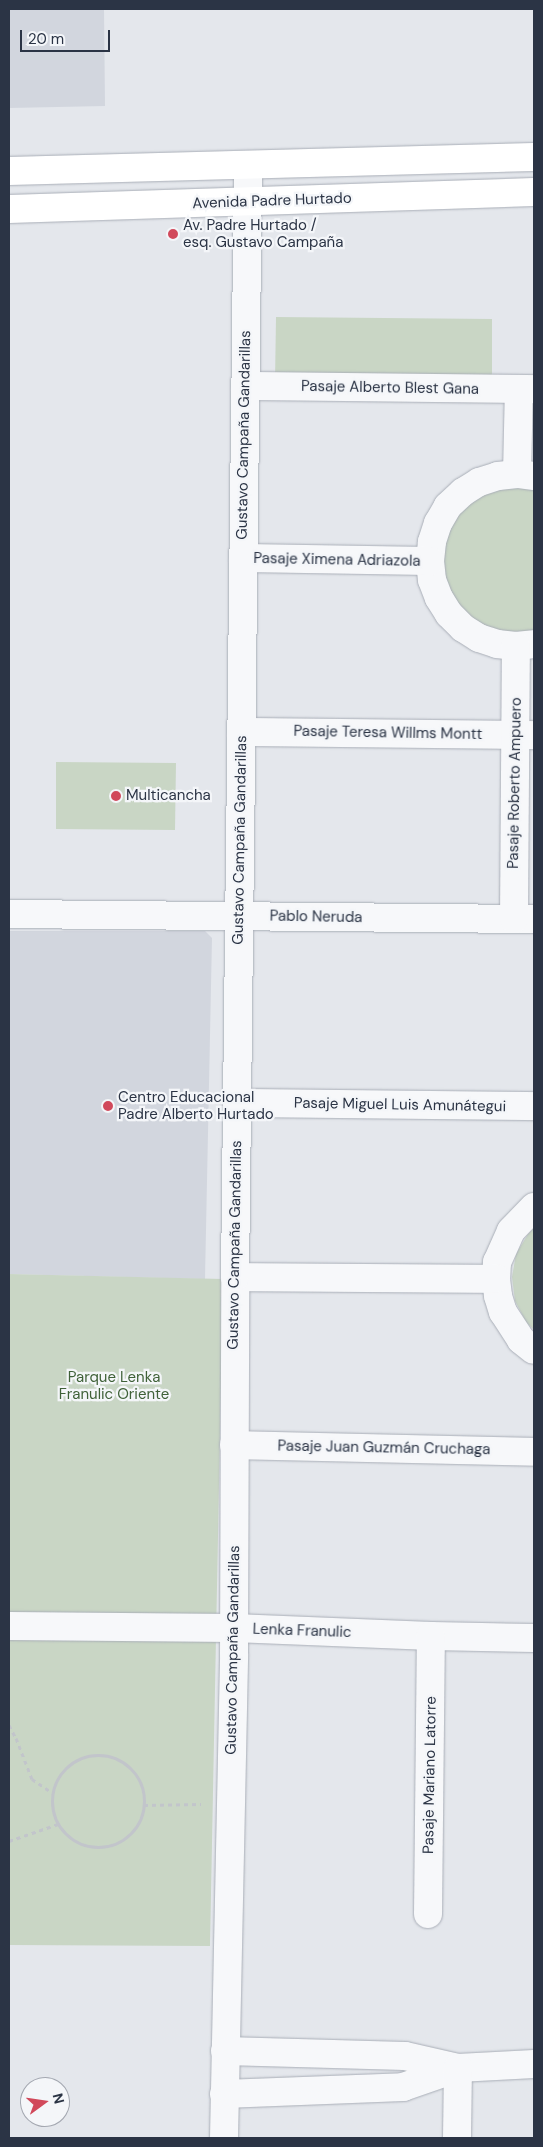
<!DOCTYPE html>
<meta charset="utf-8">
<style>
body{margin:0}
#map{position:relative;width:543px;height:2147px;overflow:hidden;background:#e4e7ec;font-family:"DM Sans",sans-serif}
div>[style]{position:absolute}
.built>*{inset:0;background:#d2d6de}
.green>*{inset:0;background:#c9d6c5}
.path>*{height:3px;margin-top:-1.5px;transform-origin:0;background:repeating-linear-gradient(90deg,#c2c5cb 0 4px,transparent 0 8px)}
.path>.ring{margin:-1.5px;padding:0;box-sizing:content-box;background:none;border:3px solid #c2c5cb;border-radius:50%}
.roads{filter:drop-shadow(0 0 1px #a9aeb7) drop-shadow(0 0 1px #a9aeb7)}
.minor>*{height:28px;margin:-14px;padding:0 14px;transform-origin:14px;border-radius:14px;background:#f7f8fa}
.primary>*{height:28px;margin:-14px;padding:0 14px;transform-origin:14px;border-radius:14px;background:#fff}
.dots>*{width:14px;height:14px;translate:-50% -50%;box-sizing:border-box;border:2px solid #f4f6f9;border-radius:50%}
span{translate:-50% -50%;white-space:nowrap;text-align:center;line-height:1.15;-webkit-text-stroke:4.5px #f4f6f9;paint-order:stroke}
.street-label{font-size:15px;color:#2b3445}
.poi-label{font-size:15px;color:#2b3445}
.left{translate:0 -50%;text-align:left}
.park-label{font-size:15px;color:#3f6138}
.frame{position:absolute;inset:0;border:10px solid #2b3445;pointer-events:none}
.north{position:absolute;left:20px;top:2077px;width:50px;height:50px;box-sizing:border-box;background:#f4f6f9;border:1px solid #a4a8b1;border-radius:50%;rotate:76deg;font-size:14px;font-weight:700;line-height:20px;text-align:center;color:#2b3445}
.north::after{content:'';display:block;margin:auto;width:18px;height:22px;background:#d1495b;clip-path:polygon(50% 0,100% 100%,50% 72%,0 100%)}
.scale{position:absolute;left:20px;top:30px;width:90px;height:22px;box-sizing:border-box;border:2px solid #2b3445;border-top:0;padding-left:6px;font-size:15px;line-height:18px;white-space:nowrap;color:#2b3445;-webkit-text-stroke:4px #f4f6f9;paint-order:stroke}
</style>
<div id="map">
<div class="built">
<i style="clip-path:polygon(9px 9px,104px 9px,105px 106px,9px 108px)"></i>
<i style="clip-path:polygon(9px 931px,205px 931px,212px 938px,205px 1279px,9px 1274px)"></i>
</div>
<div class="green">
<i style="clip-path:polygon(276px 317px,492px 319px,492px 382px,275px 381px)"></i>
<i style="clip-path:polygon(534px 487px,534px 636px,479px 629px,445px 591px,442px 541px,453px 518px,470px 500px,493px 488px)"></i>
<i style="clip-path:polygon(56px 762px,176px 763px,175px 830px,56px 829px)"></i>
<i style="clip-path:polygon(534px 1228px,534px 1330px,526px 1322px,515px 1301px,512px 1277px,516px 1254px,528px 1234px)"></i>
<i style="clip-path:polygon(9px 1274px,223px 1279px,210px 1946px,9px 1945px)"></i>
</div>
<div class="path">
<i style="left:9px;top:1725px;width:15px;rotate:62deg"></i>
<i style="left:16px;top:1738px;width:44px;rotate:68.7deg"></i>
<i style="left:32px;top:1779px;width:25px;rotate:34deg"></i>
<i class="ring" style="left:52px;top:1755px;width:89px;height:89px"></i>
<i style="left:144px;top:1805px;width:57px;rotate:-1deg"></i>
<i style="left:9px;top:1841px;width:52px;rotate:-19.1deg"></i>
</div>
<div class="roads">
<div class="minor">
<i style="left:245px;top:386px;width:289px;rotate:0.6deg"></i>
<i style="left:517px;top:474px;width:85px;rotate:-88.7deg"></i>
<i style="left:534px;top:476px;width:17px;rotate:-173deg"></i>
<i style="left:517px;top:474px;width:19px;rotate:174deg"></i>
<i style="left:498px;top:476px;width:20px;rotate:162deg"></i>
<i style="left:479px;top:482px;width:19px;rotate:148deg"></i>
<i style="left:463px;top:492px;width:21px;rotate:137deg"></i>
<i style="left:448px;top:506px;width:20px;rotate:120deg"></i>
<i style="left:438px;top:523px;width:20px;rotate:108deg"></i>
<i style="left:432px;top:542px;width:19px;rotate:96deg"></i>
<i style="left:430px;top:561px;width:19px;rotate:84deg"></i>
<i style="left:432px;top:580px;width:19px;rotate:69deg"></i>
<i style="left:439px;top:598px;width:19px;rotate:58deg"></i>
<i style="left:449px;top:614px;width:20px;rotate:45deg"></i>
<i style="left:463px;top:628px;width:19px;rotate:32deg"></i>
<i style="left:479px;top:638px;width:19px;rotate:18deg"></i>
<i style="left:497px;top:644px;width:19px;rotate:6deg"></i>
<i style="left:516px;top:646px;width:18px;rotate:-6deg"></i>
<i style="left:243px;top:558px;width:187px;rotate:0.9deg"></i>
<i style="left:241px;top:732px;width:293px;rotate:0.6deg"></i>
<i style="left:9px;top:914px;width:525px;rotate:0.55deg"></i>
<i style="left:514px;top:919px;width:273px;rotate:-89.6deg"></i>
<i style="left:237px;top:1103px;width:297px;rotate:0.6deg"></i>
<i style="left:534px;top:1207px;width:33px;rotate:134deg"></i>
<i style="left:511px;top:1231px;width:34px;rotate:114deg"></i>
<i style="left:497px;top:1262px;width:17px;rotate:93deg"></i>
<i style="left:496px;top:1279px;width:17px;rotate:83deg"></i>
<i style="left:498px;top:1296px;width:17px;rotate:73deg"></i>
<i style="left:503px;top:1312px;width:33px;rotate:57deg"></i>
<i style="left:521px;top:1340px;width:16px;rotate:38deg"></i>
<i style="left:235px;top:1277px;width:261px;rotate:0.4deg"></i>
<i style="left:234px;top:1445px;width:300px;rotate:1.3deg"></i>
<i style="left:9px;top:1626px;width:225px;rotate:0.5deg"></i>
<i style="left:234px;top:1628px;width:197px;rotate:2.3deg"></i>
<i style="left:431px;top:1636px;width:103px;rotate:1.1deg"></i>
<i style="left:428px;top:1914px;width:278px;rotate:-89.4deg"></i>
<i style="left:225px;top:2051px;width:180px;rotate:1.6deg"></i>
<i style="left:405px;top:2056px;width:54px;rotate:12.8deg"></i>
<i style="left:224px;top:2094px;width:179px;rotate:-2.2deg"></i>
<i style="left:403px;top:2087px;width:58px;rotate:-19.1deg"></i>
<i style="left:458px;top:2068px;width:76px;rotate:-3deg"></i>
<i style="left:224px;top:2138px;width:484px;rotate:-88.8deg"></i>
<i style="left:234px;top:1654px;width:377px;rotate:-89.8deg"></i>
<i style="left:235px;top:1277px;width:1111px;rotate:-89.33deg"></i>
<i style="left:457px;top:2138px;width:70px;rotate:-89.2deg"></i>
</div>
<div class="primary">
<i style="left:9px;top:171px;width:525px;rotate:-1.53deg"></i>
<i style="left:9px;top:209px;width:525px;rotate:-1.85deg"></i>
</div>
</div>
<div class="dots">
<i style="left:173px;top:234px;background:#d1495b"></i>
<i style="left:116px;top:796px;background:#d1495b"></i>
<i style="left:108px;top:1106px;background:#d1495b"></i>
</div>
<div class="street-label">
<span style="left:272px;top:201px;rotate:-2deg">Avenida Padre Hurtado</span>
<span style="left:390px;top:388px;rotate:1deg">Pasaje Alberto Blest Gana</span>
<span style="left:244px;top:435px;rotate:-89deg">Gustavo Campaña Gandarillas</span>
<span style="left:337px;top:560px;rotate:1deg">Pasaje Ximena Adriazola</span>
<span style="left:388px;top:733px;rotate:1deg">Pasaje Teresa Willms Montt</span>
<span style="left:515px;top:783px;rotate:-89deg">Pasaje Roberto Ampuero</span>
<span style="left:240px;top:840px;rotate:-89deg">Gustavo Campaña Gandarillas</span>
<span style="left:316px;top:917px;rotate:1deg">Pablo Neruda</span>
<span style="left:400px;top:1105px;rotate:1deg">Pasaje Miguel Luis Amunátegui</span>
<span style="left:235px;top:1245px;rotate:-89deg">Gustavo Campaña Gandarillas</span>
<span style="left:384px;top:1448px;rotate:1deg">Pasaje Juan Guzmán Cruchaga</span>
<span style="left:302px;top:1631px;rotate:2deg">Lenka Franulic</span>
<span style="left:233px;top:1650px;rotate:-89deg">Gustavo Campaña Gandarillas</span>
<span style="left:430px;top:1775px;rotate:-89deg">Pasaje Mariano Latorre</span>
</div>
<div class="poi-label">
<span class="left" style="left:183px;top:234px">Av. Padre Hurtado /<br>esq. Gustavo Campaña</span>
<span class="left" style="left:126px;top:796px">Multicancha</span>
<span class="left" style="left:118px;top:1106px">Centro Educacional<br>Padre Alberto Hurtado</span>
</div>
<div class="park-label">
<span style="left:114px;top:1386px">Parque Lenka<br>Franulic Oriente</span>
</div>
<div class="frame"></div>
<div class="north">N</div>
<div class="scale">20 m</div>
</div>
